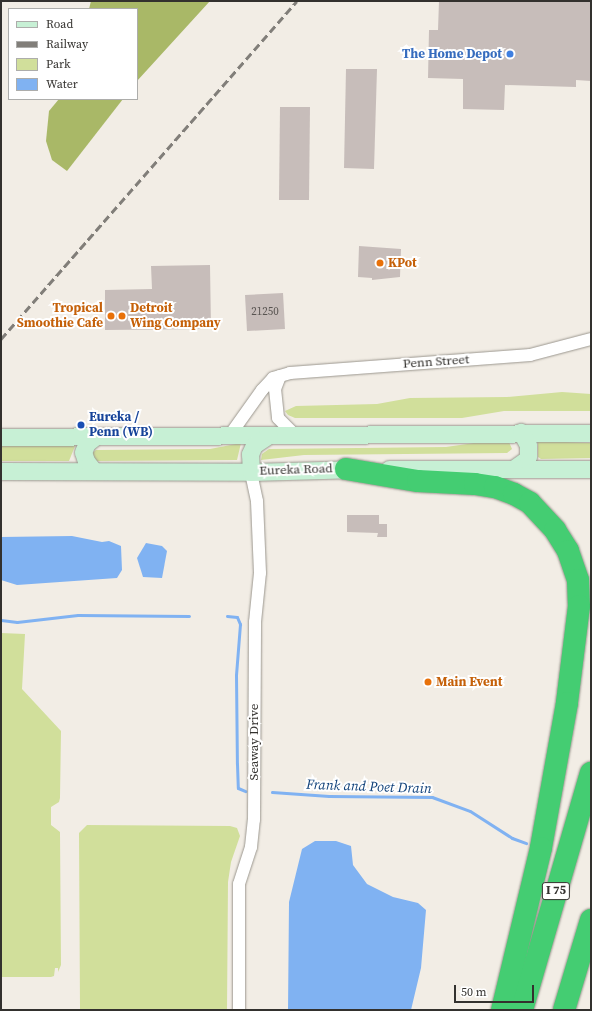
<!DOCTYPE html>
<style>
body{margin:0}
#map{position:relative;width:592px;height:1011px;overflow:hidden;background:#f2ede5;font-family:"Source Serif 4",serif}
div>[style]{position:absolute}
.green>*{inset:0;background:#d1df9b}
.forest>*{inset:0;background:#a9b867}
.water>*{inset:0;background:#80b2f2}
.stream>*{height:3px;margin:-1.5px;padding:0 1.5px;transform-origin:1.5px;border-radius:1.5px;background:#80b2f2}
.building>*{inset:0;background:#c7bdba}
.roads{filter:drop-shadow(0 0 1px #9b978f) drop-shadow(0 0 1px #9b978f)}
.minor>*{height:12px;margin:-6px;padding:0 6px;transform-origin:6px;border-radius:6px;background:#fff}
.secondary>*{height:17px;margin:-8.5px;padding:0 8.5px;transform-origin:8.5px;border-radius:8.5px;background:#c7f0d5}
.motorway>*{height:22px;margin:-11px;padding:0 11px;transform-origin:11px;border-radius:11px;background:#44cd72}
.rail>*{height:3px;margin-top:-1.5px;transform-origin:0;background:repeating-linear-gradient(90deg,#817e79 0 8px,transparent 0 12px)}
.dots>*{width:11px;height:11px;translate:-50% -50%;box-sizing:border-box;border:2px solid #fff;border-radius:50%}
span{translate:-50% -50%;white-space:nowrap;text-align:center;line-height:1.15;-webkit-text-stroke:4px #fff;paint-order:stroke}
.number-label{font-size:11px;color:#585451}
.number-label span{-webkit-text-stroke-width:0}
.shield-label span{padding:1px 3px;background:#fff;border:1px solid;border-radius:3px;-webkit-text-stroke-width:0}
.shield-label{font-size:12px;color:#33312e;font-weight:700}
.shop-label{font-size:13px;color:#366cbe;font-weight:700}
.right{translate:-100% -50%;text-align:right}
.food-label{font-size:13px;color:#c56008;font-weight:700}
.left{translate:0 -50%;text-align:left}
.street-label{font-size:13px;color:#33312e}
.transit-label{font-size:13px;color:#164399;font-weight:700}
.water-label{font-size:14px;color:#0f4079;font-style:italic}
.frame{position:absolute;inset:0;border:2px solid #33312e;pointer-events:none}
.legend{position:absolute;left:8px;top:8px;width:130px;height:92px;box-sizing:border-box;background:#fff;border:1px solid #adadab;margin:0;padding:5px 7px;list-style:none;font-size:12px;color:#33312e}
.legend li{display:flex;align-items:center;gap:8px;height:20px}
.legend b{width:20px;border:1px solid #adadab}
.scale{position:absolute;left:454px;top:985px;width:80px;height:18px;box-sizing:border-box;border:2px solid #33312e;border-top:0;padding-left:5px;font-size:12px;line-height:14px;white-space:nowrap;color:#33312e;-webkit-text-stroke:3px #fff;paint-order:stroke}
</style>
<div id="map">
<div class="green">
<i style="clip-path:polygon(562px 392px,591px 394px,591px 411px,504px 411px,462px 418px,295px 418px,288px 415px,285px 411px,296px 406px,377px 404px,410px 398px,507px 397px)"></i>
<i style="clip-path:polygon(538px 441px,591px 443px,591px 458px,541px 459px,538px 457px)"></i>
<i style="clip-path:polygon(481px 442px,509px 442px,512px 449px,507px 453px,304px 455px,261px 460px,262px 454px,269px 449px,446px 447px)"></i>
<i style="clip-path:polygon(241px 443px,237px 460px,97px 461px,93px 459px,92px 453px,96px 450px,210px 449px)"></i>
<i style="clip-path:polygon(1px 446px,74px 445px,75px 446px,69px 461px,1px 461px)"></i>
<i style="clip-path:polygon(1px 633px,25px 634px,22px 689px,61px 731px,60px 798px,59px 802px,51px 807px,51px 825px,60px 832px,61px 965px,58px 972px,58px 968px,55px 968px,54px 976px,51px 977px,1px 977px)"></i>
<i style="clip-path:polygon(87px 825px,230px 826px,237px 828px,240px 836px,231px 862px,228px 882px,227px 1010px,80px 1010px,79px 833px)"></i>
</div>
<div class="forest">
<i style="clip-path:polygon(91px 1px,210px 1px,137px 81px,137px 9px,89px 9px)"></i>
<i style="clip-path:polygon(59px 99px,123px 99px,67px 171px,52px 160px,46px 141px,49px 111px)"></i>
</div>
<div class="water">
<i style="clip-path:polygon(72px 536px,102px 542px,109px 541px,121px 546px,122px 570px,117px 578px,17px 585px,1px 580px,1px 537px)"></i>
<i style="clip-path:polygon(146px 543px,162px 546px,167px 551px,162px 578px,143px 577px,137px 558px)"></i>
<i style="clip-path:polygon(315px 841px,336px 841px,351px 846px,353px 865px,367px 884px,393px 897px,418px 903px,426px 910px,421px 968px,411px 1010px,288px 1010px,289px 902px,302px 849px)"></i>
</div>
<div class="stream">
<i style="left:227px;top:616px;width:10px;rotate:6deg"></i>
<i style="left:237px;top:617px;width:8px;rotate:67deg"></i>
<i style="left:240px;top:624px;width:51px;rotate:94.5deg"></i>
<i style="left:236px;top:675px;width:89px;rotate:89.4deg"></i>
<i style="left:237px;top:764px;width:24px;rotate:88deg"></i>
<i style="left:238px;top:788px;width:8px;rotate:23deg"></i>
<i style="left:1px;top:620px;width:16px;rotate:7deg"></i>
<i style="left:17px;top:622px;width:61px;rotate:-6.5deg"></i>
<i style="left:78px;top:615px;width:111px;rotate:0.5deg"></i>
<i style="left:272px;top:792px;width:57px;rotate:4deg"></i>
<i style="left:329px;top:796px;width:103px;rotate:0.6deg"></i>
<i style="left:432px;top:797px;width:40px;rotate:20.2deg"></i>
<i style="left:470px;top:811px;width:50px;rotate:32.7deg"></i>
<i style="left:512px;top:838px;width:15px;rotate:20deg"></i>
</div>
<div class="building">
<i style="clip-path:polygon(439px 1px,591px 1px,591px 81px,576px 80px,576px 87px,505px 85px,504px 110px,463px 109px,463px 79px,428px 78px,429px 30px,438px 30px)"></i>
<i style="clip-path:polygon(346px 69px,377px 69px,374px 169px,344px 168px)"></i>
<i style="clip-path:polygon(280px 107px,310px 107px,309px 200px,279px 200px)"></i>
<i style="clip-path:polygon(359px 246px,401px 249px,400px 277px,372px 280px,372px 278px,358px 277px)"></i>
<i style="clip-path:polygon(210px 265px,211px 329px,105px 330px,105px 290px,152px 289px,151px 266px)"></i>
<i style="clip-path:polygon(283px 293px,285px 329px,247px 331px,245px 295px)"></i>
<i style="clip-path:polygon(347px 515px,379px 515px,379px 524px,387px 524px,387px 537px,377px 537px,378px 533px,347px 532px)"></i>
</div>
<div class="roads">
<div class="minor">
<i style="left:280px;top:376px;width:14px;rotate:111deg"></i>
<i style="left:275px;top:389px;width:29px;rotate:84deg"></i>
<i style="left:278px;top:418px;width:24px;rotate:45deg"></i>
<i style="left:230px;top:435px;width:55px;rotate:-54.6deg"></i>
<i style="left:262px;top:390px;width:16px;rotate:-47deg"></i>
<i style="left:273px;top:378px;width:18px;rotate:-16deg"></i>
<i style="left:290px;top:373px;width:241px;rotate:-4.3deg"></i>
<i style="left:530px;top:355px;width:63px;rotate:-14.7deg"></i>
<i style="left:239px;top:1010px;width:126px;rotate:-90deg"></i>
<i style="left:239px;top:884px;width:39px;rotate:-72deg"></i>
<i style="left:251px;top:847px;width:27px;rotate:-84deg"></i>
<i style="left:254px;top:820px;width:198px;rotate:-89.7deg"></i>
<i style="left:255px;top:622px;width:49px;rotate:-84.2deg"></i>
<i style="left:260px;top:573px;width:72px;rotate:-92.4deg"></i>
<i style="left:257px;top:501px;width:30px;rotate:-102deg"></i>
</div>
<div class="secondary">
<i style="left:1px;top:437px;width:590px;rotate:-0.39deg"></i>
<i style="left:389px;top:469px;width:202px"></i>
<i style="left:513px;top:469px;width:16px;rotate:-35deg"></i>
<i style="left:526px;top:460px;width:4px;rotate:-63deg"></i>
<i style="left:528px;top:456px;width:11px;rotate:-90deg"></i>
<i style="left:528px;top:445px;width:15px;rotate:-118deg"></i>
<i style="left:1px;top:471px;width:250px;rotate:0.2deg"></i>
<i style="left:251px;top:472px;width:108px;rotate:-1.6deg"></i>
<i style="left:94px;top:471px;width:13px;rotate:-129deg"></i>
<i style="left:86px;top:461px;width:9px;rotate:-108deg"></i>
<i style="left:83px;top:452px;width:10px;rotate:-66deg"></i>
<i style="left:87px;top:443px;width:11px;rotate:-38deg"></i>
<i style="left:251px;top:472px;width:18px;rotate:-93deg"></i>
<i style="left:250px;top:454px;width:10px;rotate:-66deg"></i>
<i style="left:254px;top:445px;width:18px;rotate:-34deg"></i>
</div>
<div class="motorway">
<i style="left:346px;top:469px;width:73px;rotate:9.5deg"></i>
<i style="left:418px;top:481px;width:57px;rotate:3deg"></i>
<i style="left:475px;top:484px;width:20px;rotate:9deg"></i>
<i style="left:495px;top:487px;width:20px;rotate:20deg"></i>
<i style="left:514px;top:494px;width:18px;rotate:29deg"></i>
<i style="left:530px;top:503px;width:37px;rotate:47deg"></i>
<i style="left:555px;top:530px;width:25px;rotate:58deg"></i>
<i style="left:568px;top:551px;width:31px;rotate:71deg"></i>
<i style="left:578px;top:580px;width:26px;rotate:88deg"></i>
<i style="left:579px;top:606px;width:98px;rotate:97.1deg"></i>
<i style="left:567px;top:703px;width:147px;rotate:100.2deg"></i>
<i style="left:541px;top:848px;width:167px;rotate:103.5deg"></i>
<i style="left:522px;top:1010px;width:247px;rotate:-73.8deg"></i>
<i style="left:564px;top:1010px;width:94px;rotate:-73.3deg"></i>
</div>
</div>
<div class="rail">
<i style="left:1px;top:339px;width:449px;rotate:-48.8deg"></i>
</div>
<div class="dots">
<i style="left:510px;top:54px;background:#3f7fe0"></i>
<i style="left:380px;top:263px;background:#e8710a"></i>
<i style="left:111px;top:316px;background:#e8710a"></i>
<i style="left:122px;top:316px;background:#e8710a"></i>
<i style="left:81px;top:425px;background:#1a4fb4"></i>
<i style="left:428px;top:682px;background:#e8710a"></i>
</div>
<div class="number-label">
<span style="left:265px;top:312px">21250</span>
</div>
<div class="shield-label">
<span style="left:556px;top:891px">I 75</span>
</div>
<div class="shop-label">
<span class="right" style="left:502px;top:54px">The Home Depot</span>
</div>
<div class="food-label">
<span class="left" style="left:388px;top:263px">KPot</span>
<span class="right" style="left:103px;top:316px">Tropical<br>Smoothie Cafe</span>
<span class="left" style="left:130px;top:316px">Detroit<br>Wing Company</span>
<span class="left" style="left:436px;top:682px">Main Event</span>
</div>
<div class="street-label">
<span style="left:436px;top:362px;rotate:-4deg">Penn Street</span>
<span style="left:296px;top:470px;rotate:-2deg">Eureka Road</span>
<span style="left:254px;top:742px;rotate:-90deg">Seaway Drive</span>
</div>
<div class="transit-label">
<span class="left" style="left:89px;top:425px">Eureka /<br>Penn (WB)</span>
</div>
<div class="water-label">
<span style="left:369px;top:786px;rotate:2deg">Frank and Poet Drain</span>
</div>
<div class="frame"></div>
<ul class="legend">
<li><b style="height:5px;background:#c7f0d5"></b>Road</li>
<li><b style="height:5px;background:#817e79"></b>Railway</li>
<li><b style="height:11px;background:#d1df9b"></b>Park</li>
<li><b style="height:11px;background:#80b2f2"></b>Water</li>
</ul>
<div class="scale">50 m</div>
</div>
